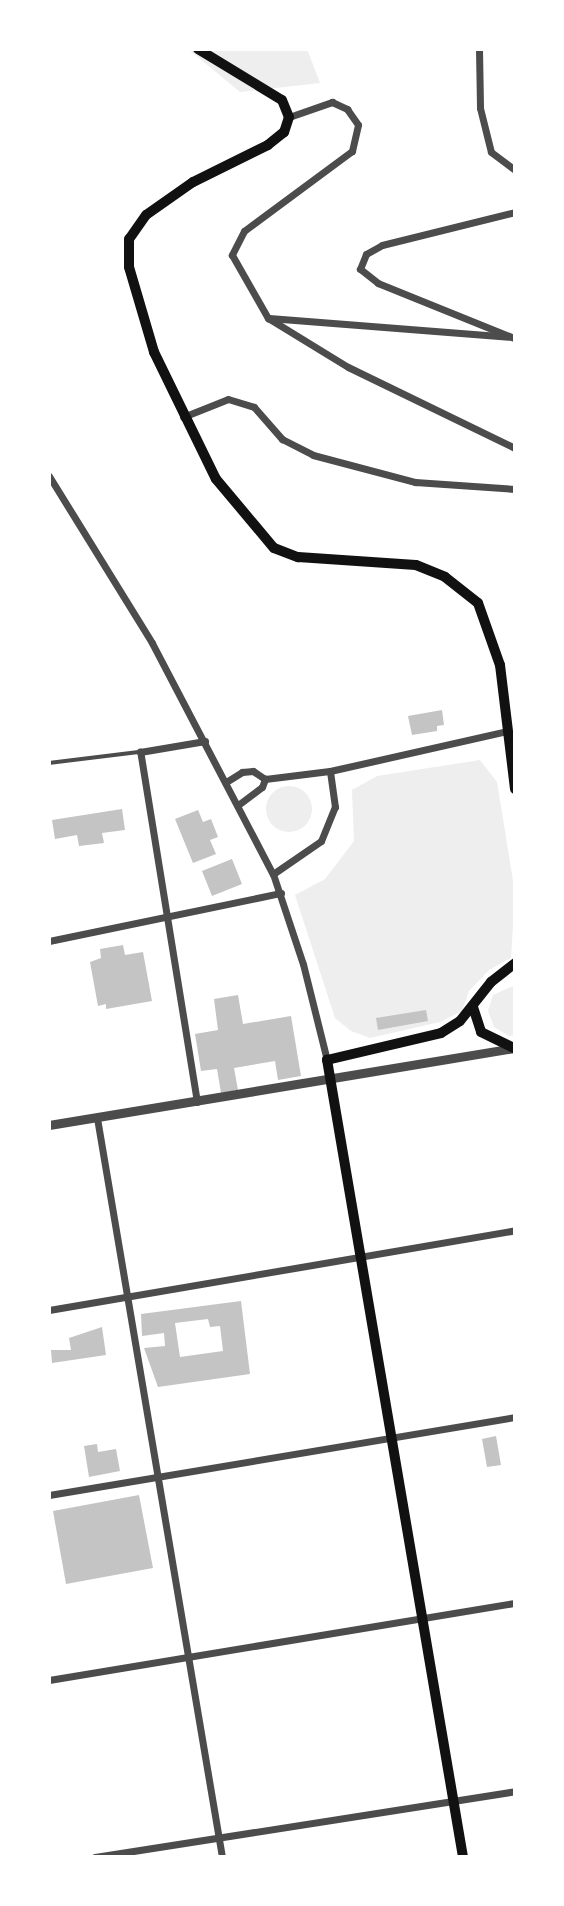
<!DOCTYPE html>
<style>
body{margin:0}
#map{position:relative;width:564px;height:1906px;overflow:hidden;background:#fff;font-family:"Titillium Web",sans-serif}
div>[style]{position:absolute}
.green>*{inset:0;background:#eee}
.round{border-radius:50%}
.building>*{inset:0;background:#c4c4c4}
.service>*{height:3.5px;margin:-1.75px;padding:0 1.75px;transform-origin:1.75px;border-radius:1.75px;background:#4c4c4c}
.minor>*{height:7px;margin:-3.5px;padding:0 3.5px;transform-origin:3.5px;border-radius:3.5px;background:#4c4c4c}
.tertiary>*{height:9px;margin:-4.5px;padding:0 4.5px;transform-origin:4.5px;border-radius:4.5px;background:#4c4c4c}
.secondary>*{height:10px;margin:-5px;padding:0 5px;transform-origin:5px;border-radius:5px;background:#111}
span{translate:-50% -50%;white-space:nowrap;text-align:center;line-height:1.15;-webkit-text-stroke:6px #fff;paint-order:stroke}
.frame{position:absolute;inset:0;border:51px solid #fff;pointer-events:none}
</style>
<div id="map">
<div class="green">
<i style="clip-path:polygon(188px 49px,307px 49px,320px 83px,240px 92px)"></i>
<i style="clip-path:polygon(480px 760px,497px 782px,515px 893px,511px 958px,489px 970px,469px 991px,462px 1011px,440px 1022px,370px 1038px,351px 1031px,335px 1018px,295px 895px,325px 879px,354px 841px,352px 790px,377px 776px)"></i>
<i class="round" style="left:266px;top:786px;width:46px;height:46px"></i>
<i style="clip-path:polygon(515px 985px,515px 1035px,509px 1036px,494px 1027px,488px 1011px,493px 995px)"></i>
</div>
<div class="building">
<i style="clip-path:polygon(442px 710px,444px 725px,437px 726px,437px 731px,412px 735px,408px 716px)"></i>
<i style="clip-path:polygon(122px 809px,125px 830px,102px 833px,104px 843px,79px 846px,77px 835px,55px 839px,52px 820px)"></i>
<i style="clip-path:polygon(198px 810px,203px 822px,211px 819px,218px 837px,210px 840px,216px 854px,193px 863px,175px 819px)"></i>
<i style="clip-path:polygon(232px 859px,242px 884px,212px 896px,202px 871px)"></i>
<i style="clip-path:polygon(123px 945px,125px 955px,143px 952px,152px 1001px,106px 1009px,106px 1004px,98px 1006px,90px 962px,101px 958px,100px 949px)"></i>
<i style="clip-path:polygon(238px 995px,243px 1024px,291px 1016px,301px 1076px,278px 1080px,275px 1061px,234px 1068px,238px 1090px,221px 1093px,217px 1069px,201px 1071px,195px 1034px,218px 1030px,214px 999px)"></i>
<i style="clip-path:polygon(426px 1010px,428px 1021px,378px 1030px,376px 1018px)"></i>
<i style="clip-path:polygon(evenodd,241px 1301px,250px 1374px,158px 1387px,144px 1348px,165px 1346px,164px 1333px,142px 1336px,141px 1314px,241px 1301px,208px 1319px,210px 1327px,220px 1326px,223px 1351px,180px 1357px,175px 1323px,208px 1319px)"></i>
<i style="clip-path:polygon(102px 1327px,106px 1355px,52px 1363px,51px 1350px,71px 1350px,69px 1338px)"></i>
<i style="clip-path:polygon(496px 1436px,501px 1465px,487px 1467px,482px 1439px)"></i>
<i style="clip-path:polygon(97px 1444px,98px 1452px,116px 1449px,120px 1471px,89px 1477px,84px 1446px)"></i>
<i style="clip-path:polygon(139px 1495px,153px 1568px,66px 1584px,53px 1511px)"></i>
</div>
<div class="service">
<i style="left:49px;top:763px;width:90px;rotate:-7deg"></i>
</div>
<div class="minor">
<i style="left:479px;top:49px;width:59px;rotate:89deg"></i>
<i style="left:480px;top:108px;width:45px;rotate:76deg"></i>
<i style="left:491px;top:152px;width:30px;rotate:37deg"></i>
<i style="left:289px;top:117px;width:46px;rotate:-19.2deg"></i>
<i style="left:332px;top:102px;width:17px;rotate:25deg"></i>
<i style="left:347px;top:109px;width:19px;rotate:55deg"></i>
<i style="left:358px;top:125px;width:27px;rotate:103deg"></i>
<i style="left:352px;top:151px;width:134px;rotate:143.5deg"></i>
<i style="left:244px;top:231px;width:27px;rotate:117deg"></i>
<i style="left:232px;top:255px;width:73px;rotate:60.3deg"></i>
<i style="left:268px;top:318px;width:94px;rotate:31.5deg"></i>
<i style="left:348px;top:367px;width:186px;rotate:25.9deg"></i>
<i style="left:269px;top:318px;width:240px;rotate:4.5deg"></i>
<i style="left:514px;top:338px;width:147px;rotate:-158deg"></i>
<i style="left:378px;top:283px;width:23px;rotate:-142deg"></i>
<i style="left:360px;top:269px;width:16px;rotate:-68deg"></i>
<i style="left:366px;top:254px;width:18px;rotate:-29deg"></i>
<i style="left:382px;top:245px;width:137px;rotate:-13.9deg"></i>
<i style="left:183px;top:417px;width:48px;rotate:-21.8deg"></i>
<i style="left:228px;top:399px;width:27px;rotate:17deg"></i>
<i style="left:254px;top:407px;width:43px;rotate:48.8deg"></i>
<i style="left:282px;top:439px;width:35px;rotate:27deg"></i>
<i style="left:313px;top:455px;width:106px;rotate:14.8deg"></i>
<i style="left:415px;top:482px;width:100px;rotate:4deg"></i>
<i style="left:49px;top:476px;width:196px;rotate:58.3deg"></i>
<i style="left:152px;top:643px;width:261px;rotate:62.4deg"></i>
<i style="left:273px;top:874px;width:95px;rotate:71.6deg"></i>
<i style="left:303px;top:964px;width:99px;rotate:76deg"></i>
<i style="left:226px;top:782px;width:19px;rotate:-32deg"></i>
<i style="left:242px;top:772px;width:11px;rotate:-5deg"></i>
<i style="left:253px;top:771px;width:14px;rotate:34deg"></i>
<i style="left:265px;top:779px;width:65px;rotate:-7deg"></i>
<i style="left:330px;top:771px;width:181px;rotate:-12.7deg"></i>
<i style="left:238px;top:805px;width:30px;rotate:-37deg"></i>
<i style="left:262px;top:787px;width:9px;rotate:-69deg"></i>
<i style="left:273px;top:874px;width:58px;rotate:-34.5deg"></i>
<i style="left:321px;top:841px;width:37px;rotate:-68deg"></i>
<i style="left:335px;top:807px;width:36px;rotate:-98deg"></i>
<i style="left:49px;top:941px;width:237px;rotate:-11.7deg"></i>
<i style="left:197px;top:1102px;width:355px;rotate:-99.2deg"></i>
<i style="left:140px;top:752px;width:66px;rotate:-9.6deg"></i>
<i style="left:97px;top:1118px;width:749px;rotate:80.4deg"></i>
<i style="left:49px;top:1310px;width:473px;rotate:-9.7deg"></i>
<i style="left:49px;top:1495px;width:472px;rotate:-9.5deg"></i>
<i style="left:49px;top:1680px;width:472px;rotate:-9.4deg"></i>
<i style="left:95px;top:1857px;width:425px;rotate:-8.9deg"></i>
</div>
<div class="tertiary">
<i style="left:49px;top:1125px;width:472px;rotate:-9.4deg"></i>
</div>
<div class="secondary">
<i style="left:198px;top:49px;width:98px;rotate:31.3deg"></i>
<i style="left:282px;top:100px;width:18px;rotate:68deg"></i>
<i style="left:289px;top:117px;width:16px;rotate:108deg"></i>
<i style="left:284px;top:132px;width:21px;rotate:141deg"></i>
<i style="left:268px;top:145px;width:84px;rotate:153.7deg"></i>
<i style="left:193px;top:182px;width:57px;rotate:144.9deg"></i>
<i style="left:146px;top:215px;width:29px;rotate:125deg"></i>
<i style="left:129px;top:239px;width:28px;rotate:90deg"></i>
<i style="left:129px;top:267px;width:89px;rotate:73.6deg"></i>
<i style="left:154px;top:352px;width:141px;rotate:64deg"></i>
<i style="left:216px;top:479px;width:90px;rotate:50deg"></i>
<i style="left:274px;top:548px;width:26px;rotate:21deg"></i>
<i style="left:298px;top:557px;width:118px;rotate:3.9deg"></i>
<i style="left:416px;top:565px;width:31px;rotate:22deg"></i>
<i style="left:445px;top:577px;width:42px;rotate:38.2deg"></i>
<i style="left:478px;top:603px;width:66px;rotate:70.5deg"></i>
<i style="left:500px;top:665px;width:125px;rotate:83.1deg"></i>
<i style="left:473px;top:1007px;width:26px;rotate:72deg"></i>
<i style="left:481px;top:1032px;width:37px;rotate:26deg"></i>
<i style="left:463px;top:1857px;width:809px;rotate:-99.68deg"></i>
<i style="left:327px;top:1060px;width:117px;rotate:-13.3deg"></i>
<i style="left:441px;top:1033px;width:22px;rotate:-32deg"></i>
<i style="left:460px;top:1021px;width:50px;rotate:-51.5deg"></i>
<i style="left:491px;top:982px;width:31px;rotate:-38deg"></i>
</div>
<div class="frame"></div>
</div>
